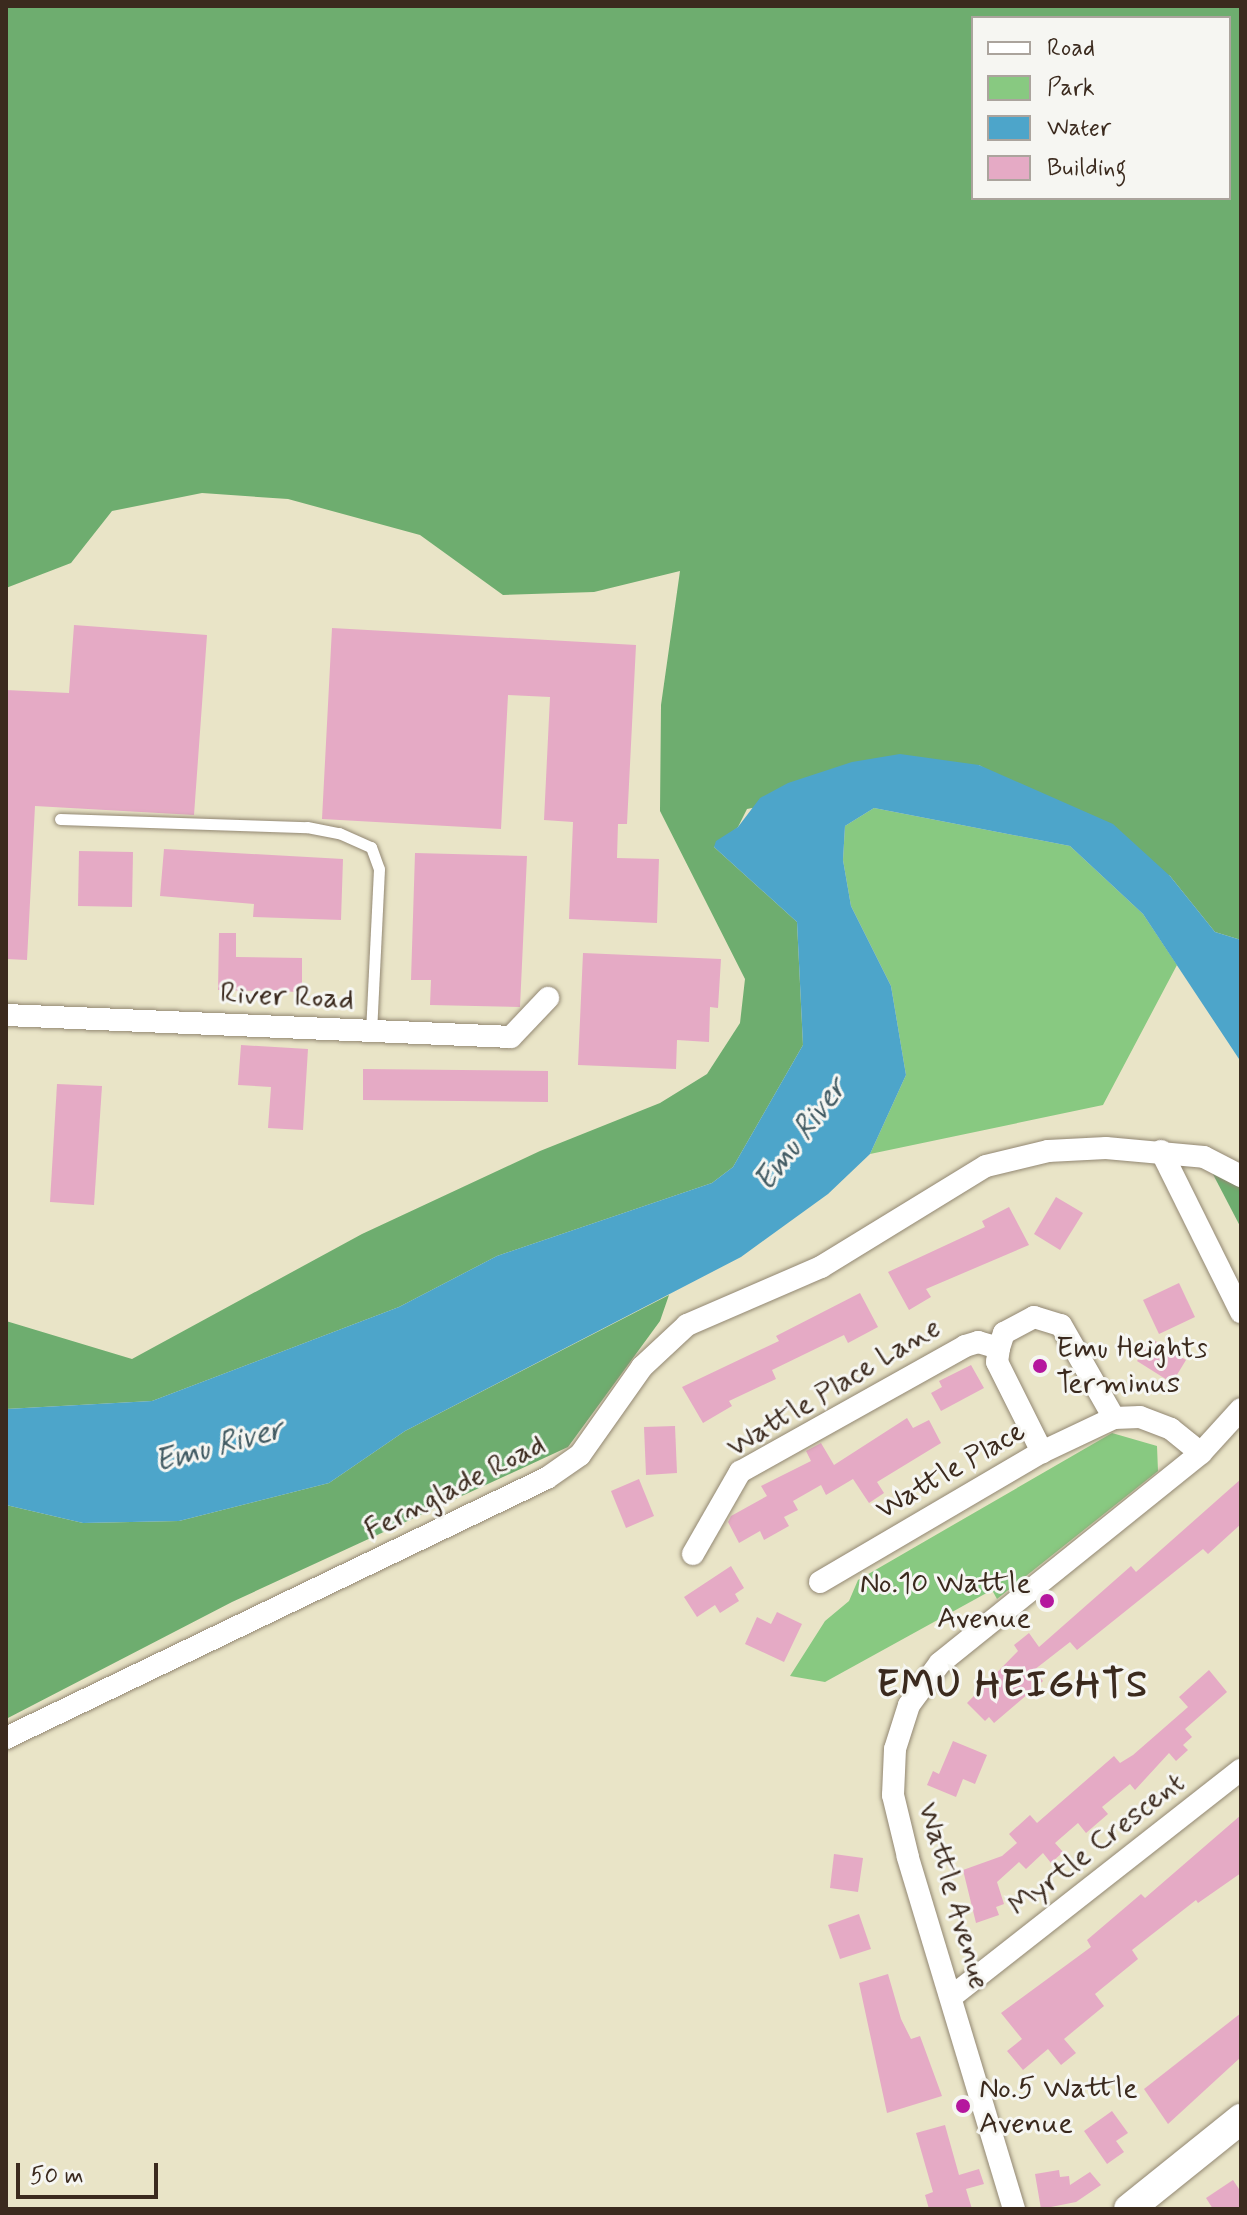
<!DOCTYPE html>
<style>
body{margin:0}
#map{position:relative;width:1247px;height:2215px;overflow:hidden;background:#e9e4c7;font-family:Mynerve,sans-serif}
div>[style]{position:absolute}
.green>*{inset:0;background:#88c981}
.forest>*{inset:0;background:#6ead6f}
.water>*{inset:0;background:#4da5ca}
.building>*{inset:0;background:#e5aac5}
.roads{filter:drop-shadow(0 0 2px #928772) drop-shadow(0 0 2px #928772)}
.service>*{height:11px;margin:-5.5px;padding:0 5.5px;transform-origin:5.5px;border-radius:5.5px;background:#fff}
.minor>*{height:22px;margin:-11px;padding:0 11px;transform-origin:11px;border-radius:11px;background:#fff}
.secondary>*{height:30px;margin:-15px;padding:0 15px;transform-origin:15px;border-radius:15px;background:#fff}
.dots>*{width:22px;height:22px;translate:-50% -50%;box-sizing:border-box;border:4px solid #f6f6f2;border-radius:50%}
span{translate:-50% -50%;white-space:nowrap;text-align:center;line-height:1.15;-webkit-text-stroke:6px #f6f6f2;paint-order:stroke}
.street-label{font-size:30px;color:#3b2a1e}
.poi-label{font-size:30px;color:#3b2a1e}
.left{translate:0 -50%;text-align:left}
.right{translate:-100% -50%;text-align:right}
.water-label{font-size:32px;color:#425b63;font-style:italic}
.district-label{font-size:38px;color:#3b2a1e;font-weight:700;letter-spacing:2px}
.frame{position:absolute;inset:0;border:8px solid #3b2a1e;pointer-events:none}
.legend{position:absolute;left:971px;top:16px;width:260px;height:184px;box-sizing:border-box;background:#f6f6f2;border:2px solid #aba49d;margin:0;padding:10px 14px;list-style:none;font-size:24px;color:#3b2a1e}
.legend li{display:flex;align-items:center;gap:16px;height:40px}
.legend b{width:40px;border:2px solid #aba49d}
.scale{position:absolute;left:16px;top:2163px;width:142px;height:36px;box-sizing:border-box;border:4px solid #3b2a1e;border-top:0;padding-left:10px;font-size:24px;line-height:28px;white-space:nowrap;color:#3b2a1e;-webkit-text-stroke:6px #f6f6f2;paint-order:stroke}
</style>
<div id="map">
<div class="green">
<i style="clip-path:polygon(874px 808px,1070px 846px,1143px 914px,1177px 965px,1103px 1105px,870px 1154px,906px 1075px,891px 986px,851px 906px,843px 860px,845px 826px)"></i>
<i style="clip-path:polygon(1112px 1433px,1157px 1446px,1158px 1471px,997px 1599px,992px 1590px,825px 1682px,790px 1676px,825px 1621px,849px 1601px,858px 1580px)"></i>
</div>
<div class="forest">
<i style="clip-path:polygon(evenodd,6px 6px,1241px 6px,1241px 940px,1215px 932px,1170px 876px,979px 765px,747px 809px,738px 827px,714px 847px,797px 922px,803px 1045px,733px 1167px,712px 1183px,497px 1256px,399px 1307px,152px 1401px,6px 1409px,6px 1321px,132px 1359px,362px 1234px,540px 1151px,660px 1103px,707px 1074px,740px 1023px,745px 979px,660px 811px,661px 705px,680px 571px,594px 592px,503px 595px,420px 535px,288px 499px,202px 493px,112px 511px,71px 563px,6px 588px,6px 6px,973px 18px,1229px 18px,1229px 198px,973px 198px,973px 18px)"></i>
<i style="clip-path:polygon(1204px 1157px,1241px 1176px,1241px 1228px)"></i>
<i style="clip-path:polygon(669px 1295px,660px 1321px,568px 1447px,232px 1602px,6px 1719px,6px 1505px,83px 1523px,179px 1521px,329px 1483px,405px 1431px)"></i>
</div>
<div class="water">
<i style="clip-path:polygon(900px 754px,979px 765px,1113px 824px,1170px 876px,1215px 932px,1241px 940px,1241px 1062px,1143px 914px,1070px 846px,874px 808px,845px 826px,843px 860px,851px 906px,891px 986px,906px 1075px,870px 1154px,828px 1194px,741px 1257px,405px 1431px,329px 1483px,179px 1521px,83px 1523px,6px 1505px,6px 1409px,152px 1401px,399px 1307px,497px 1256px,712px 1183px,733px 1167px,803px 1045px,797px 922px,714px 847px,716px 841px,738px 827px,760px 798px,788px 783px,852px 762px)"></i>
</div>
<div class="building">
<i style="clip-path:polygon(74px 625px,207px 635px,194px 815px,35px 806px,27px 960px,6px 959px,6px 690px,69px 693px)"></i>
<i style="clip-path:polygon(332px 628px,636px 645px,627px 824px,618px 824px,617px 858px,659px 859px,657px 923px,569px 919px,573px 822px,544px 820px,550px 697px,508px 695px,501px 829px,322px 819px)"></i>
<i style="clip-path:polygon(164px 849px,343px 859px,341px 920px,253px 917px,254px 904px,160px 896px)"></i>
<i style="clip-path:polygon(79px 851px,133px 852px,132px 907px,78px 906px)"></i>
<i style="clip-path:polygon(415px 853px,527px 856px,520px 1007px,430px 1005px,431px 980px,411px 980px)"></i>
<i style="clip-path:polygon(219px 933px,236px 933px,236px 957px,302px 958px,302px 992px,218px 990px)"></i>
<i style="clip-path:polygon(583px 953px,721px 959px,718px 1008px,710px 1007px,709px 1042px,677px 1040px,676px 1069px,578px 1065px)"></i>
<i style="clip-path:polygon(241px 1045px,308px 1049px,303px 1130px,268px 1128px,271px 1087px,238px 1085px)"></i>
<i style="clip-path:polygon(363px 1069px,548px 1071px,548px 1102px,363px 1100px)"></i>
<i style="clip-path:polygon(57px 1084px,102px 1086px,94px 1205px,50px 1202px)"></i>
<i style="clip-path:polygon(1056px 1197px,1083px 1213px,1060px 1250px,1034px 1234px)"></i>
<i style="clip-path:polygon(1009px 1207px,1029px 1245px,926px 1289px,931px 1297px,909px 1310px,888px 1272px,985px 1227px,982px 1221px)"></i>
<i style="clip-path:polygon(1179px 1283px,1195px 1317px,1159px 1334px,1143px 1300px)"></i>
<i style="clip-path:polygon(860px 1293px,878px 1327px,848px 1343px,844px 1335px,772px 1370px,776px 1379px,729px 1401px,732px 1406px,703px 1423px,682px 1387px,779px 1341px,776px 1336px)"></i>
<i style="clip-path:polygon(1152px 1339px,1186px 1360px,1172px 1383px,1137px 1361px)"></i>
<i style="clip-path:polygon(971px 1365px,984px 1388px,941px 1411px,931px 1393px,942px 1387px,939px 1381px)"></i>
<i style="clip-path:polygon(907px 1418px,913px 1428px,929px 1420px,941px 1443px,877px 1482px,884px 1493px,869px 1503px,853px 1479px,826px 1495px,821px 1485px,793px 1501px,798px 1510px,784px 1517px,789px 1526px,764px 1540px,760px 1531px,739px 1543px,728px 1522px,731px 1516px,767px 1496px,761px 1486px,811px 1461px,806px 1451px,821px 1443px,834px 1465px)"></i>
<i style="clip-path:polygon(675px 1426px,677px 1473px,646px 1475px,644px 1427px)"></i>
<i style="clip-path:polygon(639px 1479px,654px 1516px,626px 1528px,611px 1491px)"></i>
<i style="clip-path:polygon(1241px 1479px,1241px 1524px,1208px 1554px,1203px 1549px,1077px 1650px,1070px 1642px,1034px 1670px,1043px 1681px,994px 1723px,989px 1717px,985px 1721px,967px 1703px,1018px 1651px,1014px 1645px,1029px 1633px,1039px 1647px,1131px 1566px,1136px 1572px)"></i>
<i style="clip-path:polygon(731px 1566px,744px 1588px,735px 1594px,739px 1601px,720px 1613px,715px 1605px,697px 1617px,684px 1597px)"></i>
<i style="clip-path:polygon(777px 1612px,802px 1624px,784px 1662px,745px 1644px,757px 1617px,771px 1624px)"></i>
<i style="clip-path:polygon(1209px 1670px,1227px 1692px,1185px 1729px,1192px 1737px,1183px 1745px,1188px 1750px,1176px 1761px,1169px 1753px,1135px 1790px,1130px 1784px,1102px 1807px,1108px 1814px,1086px 1833px,1078px 1823px,1055px 1843px,1063px 1852px,1051px 1863px,1043px 1853px,1026px 1869px,1019px 1862px,997px 1882px,1004px 1904px,996px 1907px,999px 1915px,976px 1923px,963px 1870px,1002px 1856px,1017px 1843px,1009px 1834px,1030px 1815px,1037px 1823px,1114px 1756px,1120px 1763px,1133px 1755px,1188px 1707px,1179px 1697px)"></i>
<i style="clip-path:polygon(953px 1741px,987px 1755px,975px 1784px,963px 1779px,956px 1797px,927px 1785px,933px 1771px,939px 1774px)"></i>
<i style="clip-path:polygon(1241px 1815px,1241px 1873px,1198px 1903px,1196px 1900px,1132px 1950px,1138px 1959px,1095px 1994px,1104px 2006px,1064px 2039px,1076px 2053px,1061px 2065px,1048px 2049px,1023px 2070px,1007px 2051px,1022px 2039px,1001px 2013px,1091px 1947px,1087px 1940px,1141px 1894px,1145px 1898px)"></i>
<i style="clip-path:polygon(834px 1854px,863px 1858px,858px 1892px,830px 1888px)"></i>
<i style="clip-path:polygon(859px 1914px,871px 1949px,840px 1959px,828px 1925px)"></i>
<i style="clip-path:polygon(888px 1974px,901px 2019px,911px 2039px,920px 2036px,942px 2096px,887px 2113px,859px 1983px)"></i>
<i style="clip-path:polygon(1241px 2013px,1241px 2057px,1168px 2124px,1144px 2089px)"></i>
<i style="clip-path:polygon(1112px 2111px,1128px 2133px,1116px 2141px,1124px 2152px,1107px 2164px,1084px 2131px)"></i>
<i style="clip-path:polygon(945px 2125px,959px 2175px,979px 2169px,984px 2184px,966px 2189px,972px 2209px,929px 2209px,925px 2195px,933px 2192px,916px 2133px)"></i>
<i style="clip-path:polygon(1059px 2170px,1060px 2177px,1069px 2176px,1070px 2185px,1090px 2172px,1101px 2185px,1076px 2202px,1041px 2209px,1035px 2174px)"></i>
<i style="clip-path:polygon(1233px 2180px,1241px 2192px,1241px 2209px,1213px 2209px,1206px 2198px)"></i>
</div>
<div class="roads">
<div class="service">
<i style="left:60px;top:819px;width:247px;rotate:1.9deg"></i>
<i style="left:307px;top:827px;width:33px;rotate:11deg"></i>
<i style="left:339px;top:833px;width:35px;rotate:24deg"></i>
<i style="left:371px;top:847px;width:23px;rotate:70deg"></i>
<i style="left:379px;top:869px;width:162px;rotate:92.8deg"></i>
</div>
<div class="minor">
<i style="left:6px;top:1015px;width:505px;rotate:2.49deg"></i>
<i style="left:511px;top:1037px;width:54px;rotate:-46.5deg"></i>
<i style="left:1161px;top:1151px;width:180px;rotate:63.6deg"></i>
<i style="left:999px;top:1348px;width:16px;rotate:-72deg"></i>
<i style="left:1004px;top:1333px;width:34px;rotate:-28deg"></i>
<i style="left:1034px;top:1317px;width:28px;rotate:17deg"></i>
<i style="left:1061px;top:1325px;width:107px;rotate:60.3deg"></i>
<i style="left:693px;top:1554px;width:95px;rotate:-60.2deg"></i>
<i style="left:740px;top:1472px;width:258px;rotate:-29.2deg"></i>
<i style="left:965px;top:1346px;width:14px;rotate:-17deg"></i>
<i style="left:978px;top:1342px;width:22px;rotate:16deg"></i>
<i style="left:999px;top:1348px;width:14px;rotate:98deg"></i>
<i style="left:997px;top:1362px;width:101px;rotate:63.4deg"></i>
<i style="left:820px;top:1582px;width:257px;rotate:-30.4deg"></i>
<i style="left:1042px;top:1452px;width:80px;rotate:-25.3deg"></i>
<i style="left:1114px;top:1418px;width:26px;rotate:-2deg"></i>
<i style="left:1140px;top:1417px;width:33px;rotate:21deg"></i>
<i style="left:1171px;top:1429px;width:38px;rotate:39deg"></i>
<i style="left:6px;top:1738px;width:600px;rotate:-25.67deg"></i>
<i style="left:547px;top:1478px;width:40px;rotate:-34.9deg"></i>
<i style="left:580px;top:1455px;width:108px;rotate:-54.8deg"></i>
<i style="left:642px;top:1367px;width:62px;rotate:-43deg"></i>
<i style="left:687px;top:1325px;width:146px;rotate:-23.4deg"></i>
<i style="left:821px;top:1267px;width:193px;rotate:-31.5deg"></i>
<i style="left:986px;top:1166px;width:64px;rotate:-13.6deg"></i>
<i style="left:1048px;top:1151px;width:58px;rotate:-3deg"></i>
<i style="left:1106px;top:1148px;width:98px;rotate:5.2deg"></i>
<i style="left:1204px;top:1157px;width:42px;rotate:27.2deg"></i>
<i style="left:951px;top:1997px;width:368px;rotate:-38.1deg"></i>
<i style="left:1014px;top:2209px;width:368px;rotate:-106.8deg"></i>
<i style="left:908px;top:1857px;width:64px;rotate:-103.6deg"></i>
<i style="left:893px;top:1795px;width:46px;rotate:-87.5deg"></i>
<i style="left:895px;top:1749px;width:46px;rotate:-72.3deg"></i>
<i style="left:909px;top:1705px;width:52px;rotate:-53.6deg"></i>
<i style="left:940px;top:1663px;width:335px;rotate:-38.8deg"></i>
<i style="left:1201px;top:1453px;width:59px;rotate:-47.7deg"></i>
</div>
<div class="secondary">
<i style="left:1129px;top:2209px;width:144px;rotate:-38.8deg"></i>
</div>
</div>
<div class="dots">
<i style="left:1040px;top:1366px;background:#b5179e"></i>
<i style="left:1047px;top:1601px;background:#b5179e"></i>
<i style="left:963px;top:2106px;background:#b5179e"></i>
</div>
<div class="street-label">
<span style="left:287px;top:997px;rotate:3deg">River Road</span>
<span style="left:834px;top:1388px;rotate:-31deg">Wattle Place Lane</span>
<span style="left:951px;top:1471px;rotate:-30deg">Wattle Place</span>
<span style="left:455px;top:1488px;rotate:-27deg">Fernglade Road</span>
<span style="left:1097px;top:1845px;rotate:-38deg">Myrtle Crescent</span>
<span style="left:953px;top:1896px;rotate:74deg">Wattle Avenue</span>
</div>
<div class="poi-label">
<span class="left" style="left:1056px;top:1366px">Emu Heights<br>Terminus</span>
<span class="right" style="left:1031px;top:1601px">No.10 Wattle<br>Avenue</span>
<span class="left" style="left:979px;top:2106px">No.5 Wattle<br>Avenue</span>
</div>
<div class="water-label">
<span style="left:801px;top:1135px;rotate:-53deg">Emu River</span>
<span style="left:219px;top:1446px;rotate:-15deg">Emu River</span>
</div>
<div class="district-label">
<span style="left:1013px;top:1686px">EMU HEIGHTS</span>
</div>
<div class="frame"></div>
<ul class="legend">
<li><b style="height:10px;background:#fff"></b>Road</li>
<li><b style="height:22px;background:#88c981"></b>Park</li>
<li><b style="height:22px;background:#4da5ca"></b>Water</li>
<li><b style="height:22px;background:#e5aac5"></b>Building</li>
</ul>
<div class="scale">50 m</div>
</div>
